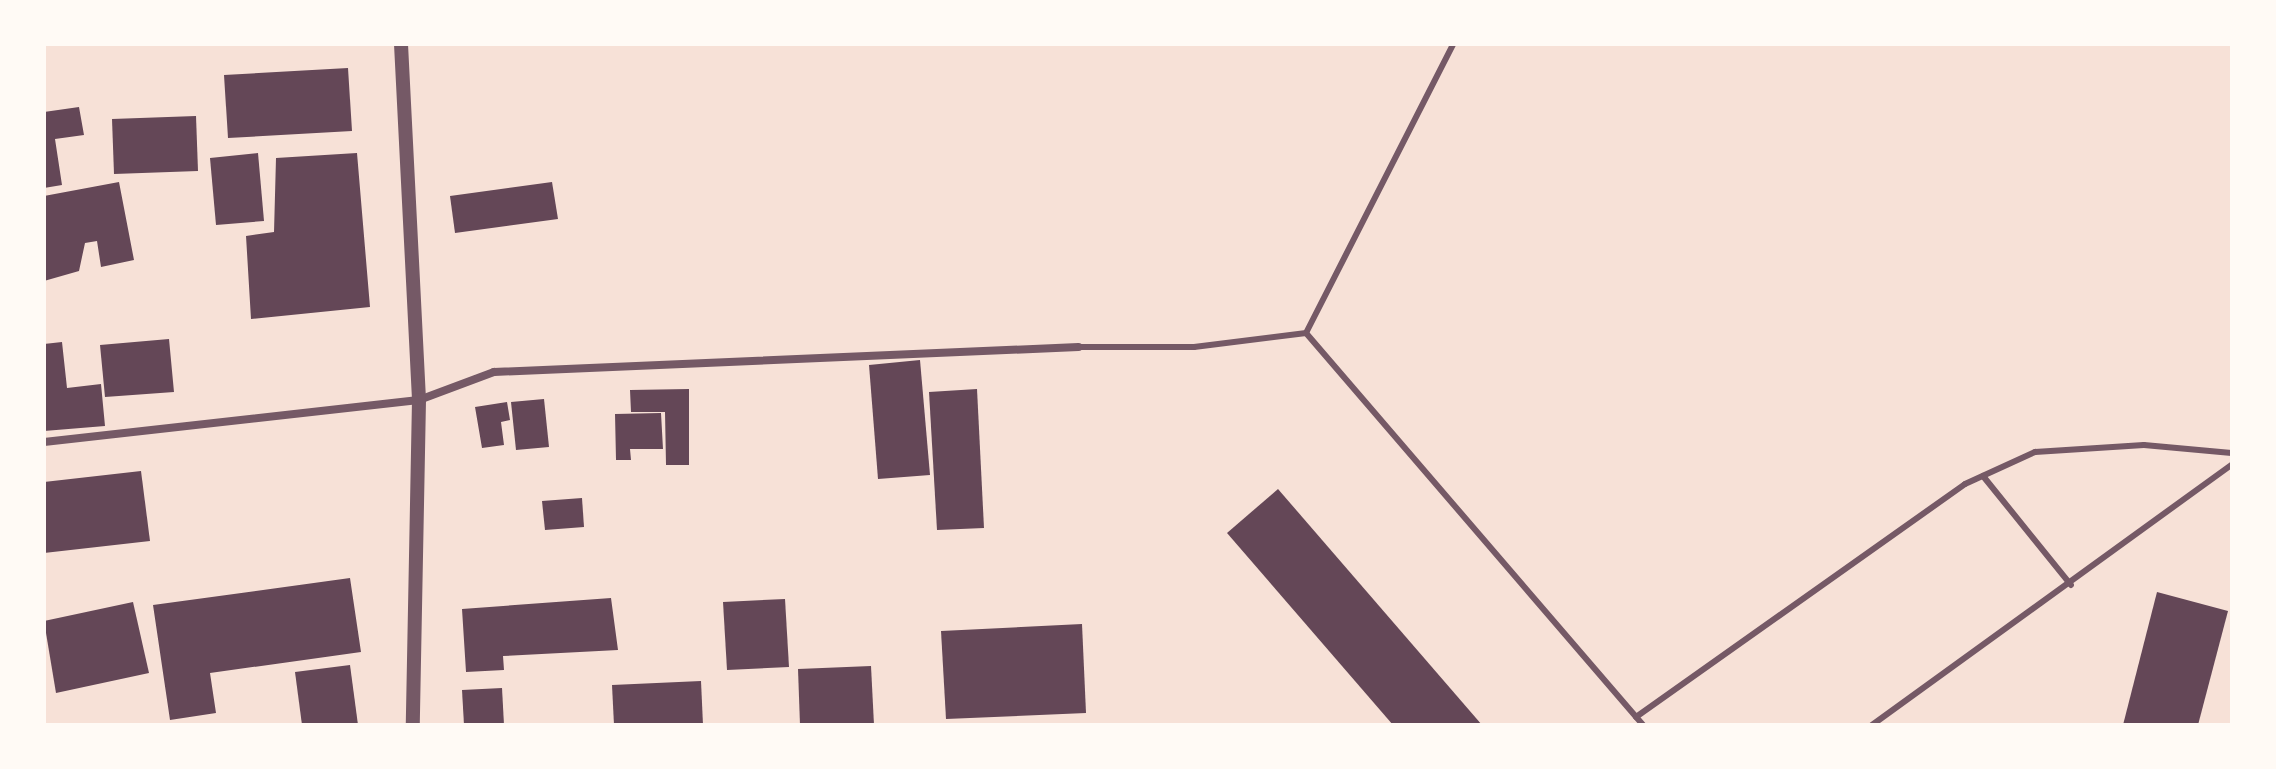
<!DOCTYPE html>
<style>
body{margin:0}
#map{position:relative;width:2276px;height:769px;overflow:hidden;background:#f7e1d7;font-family:Barlow,sans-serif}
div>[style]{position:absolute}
.building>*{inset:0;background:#644757}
.service>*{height:6px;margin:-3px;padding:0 3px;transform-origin:3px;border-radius:3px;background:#755966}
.minor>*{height:8px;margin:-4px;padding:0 4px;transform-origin:4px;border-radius:4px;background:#755966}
.tertiary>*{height:14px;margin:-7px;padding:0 7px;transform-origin:7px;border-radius:7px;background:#755966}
span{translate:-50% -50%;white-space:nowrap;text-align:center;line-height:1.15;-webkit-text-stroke:6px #fffaf5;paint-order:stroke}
.frame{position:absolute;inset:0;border:46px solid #fffaf5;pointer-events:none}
</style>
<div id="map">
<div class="building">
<i style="clip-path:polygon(348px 68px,352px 131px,228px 138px,224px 75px)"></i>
<i style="clip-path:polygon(79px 107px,84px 135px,55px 139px,62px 185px,44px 188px,44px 112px)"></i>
<i style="clip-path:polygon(196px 116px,198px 171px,114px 174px,112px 119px)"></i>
<i style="clip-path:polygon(258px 153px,264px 221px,216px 225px,210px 158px)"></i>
<i style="clip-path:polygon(357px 153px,370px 307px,251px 319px,246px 236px,274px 232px,276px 158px)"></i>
<i style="clip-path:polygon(119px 182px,134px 260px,101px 267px,97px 241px,85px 243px,79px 271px,44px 281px,44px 196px)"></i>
<i style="clip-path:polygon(552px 182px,558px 219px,455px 233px,450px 196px)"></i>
<i style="clip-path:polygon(169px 339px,174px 392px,105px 397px,100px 345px)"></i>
<i style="clip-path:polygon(62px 342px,67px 388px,101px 384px,105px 426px,44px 431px,44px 344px)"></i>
<i style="clip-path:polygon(920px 360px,930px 475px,878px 479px,869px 365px)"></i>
<i style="clip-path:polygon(689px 389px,689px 465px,666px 465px,665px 412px,631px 412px,630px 390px)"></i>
<i style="clip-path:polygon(977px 389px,984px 528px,937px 530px,929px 392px)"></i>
<i style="clip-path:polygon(544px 399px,549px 447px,516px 450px,511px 402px)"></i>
<i style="clip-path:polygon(507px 402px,510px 420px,501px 422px,504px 445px,482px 448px,475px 407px)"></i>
<i style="clip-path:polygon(661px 413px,663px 449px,630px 449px,631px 460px,616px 460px,615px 414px)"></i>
<i style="clip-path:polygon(141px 471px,150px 541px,44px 553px,44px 482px)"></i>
<i style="clip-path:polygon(1278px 489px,1482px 725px,1393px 725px,1227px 533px)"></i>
<i style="clip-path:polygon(582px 498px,584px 527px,545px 530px,542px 501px)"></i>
<i style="clip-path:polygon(350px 578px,361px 652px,210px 673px,216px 713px,170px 720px,153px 605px)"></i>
<i style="clip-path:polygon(2157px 592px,2228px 611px,2198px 725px,2123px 725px)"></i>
<i style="clip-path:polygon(611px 598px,618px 650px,503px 656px,504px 670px,466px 672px,462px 609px)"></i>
<i style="clip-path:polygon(785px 599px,789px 667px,727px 670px,723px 602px)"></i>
<i style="clip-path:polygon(133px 602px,149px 673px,56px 693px,44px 621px)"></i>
<i style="clip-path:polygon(1082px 624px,1086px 713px,946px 719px,941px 631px)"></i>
<i style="clip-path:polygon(350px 665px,358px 725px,302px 725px,295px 672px)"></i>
<i style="clip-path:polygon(871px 666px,874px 725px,800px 725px,798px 669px)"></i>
<i style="clip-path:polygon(701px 681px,703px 725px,614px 725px,612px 685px)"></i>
<i style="clip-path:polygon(502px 688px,504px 725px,464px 725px,462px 690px)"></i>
</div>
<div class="service">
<i style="left:1306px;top:333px;width:324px;rotate:-63deg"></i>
<i style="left:1078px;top:347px;width:116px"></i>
<i style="left:1194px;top:347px;width:113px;rotate:-7.1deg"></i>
<i style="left:1306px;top:333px;width:517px;rotate:49.31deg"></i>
<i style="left:1983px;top:476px;width:140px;rotate:51.1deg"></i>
<i style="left:1636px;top:717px;width:403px;rotate:-35.3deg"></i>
<i style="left:1965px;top:484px;width:77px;rotate:-24.6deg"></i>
<i style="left:2035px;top:452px;width:109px;rotate:-3.7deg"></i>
<i style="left:2144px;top:445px;width:88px;rotate:5.2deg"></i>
<i style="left:1872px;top:725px;width:445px;rotate:-35.9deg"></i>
</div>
<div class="minor">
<i style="left:44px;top:442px;width:377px;rotate:-6.4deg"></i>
<i style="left:419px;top:400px;width:80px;rotate:-20.5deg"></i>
<i style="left:494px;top:372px;width:585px;rotate:-2.45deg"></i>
</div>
<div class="tertiary">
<i style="left:401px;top:44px;width:356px;rotate:87.1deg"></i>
<i style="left:419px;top:400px;width:325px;rotate:91.1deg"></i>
</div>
<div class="frame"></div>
</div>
